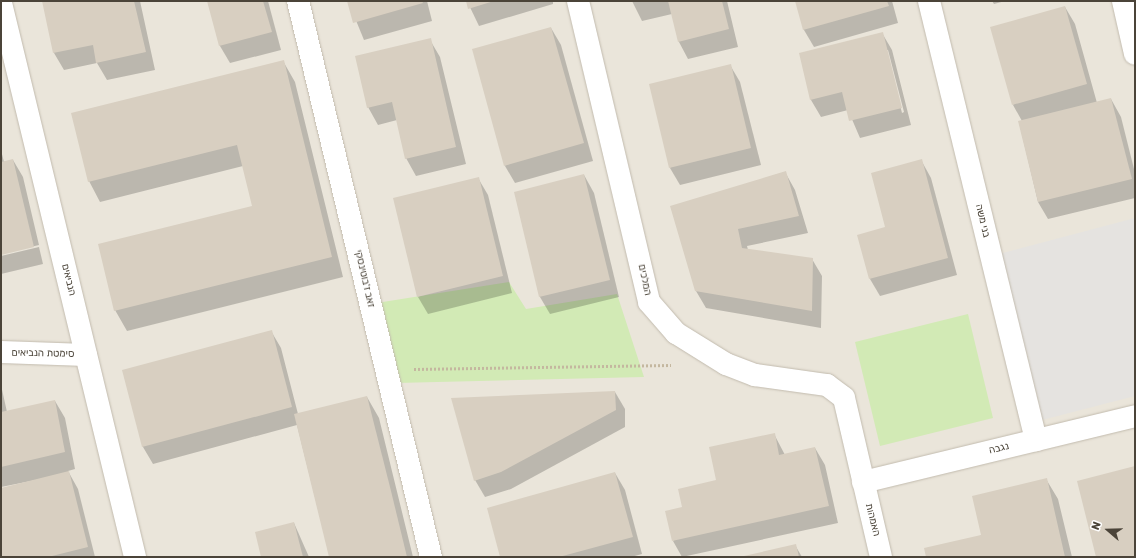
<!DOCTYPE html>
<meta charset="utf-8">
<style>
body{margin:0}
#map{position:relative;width:1136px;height:558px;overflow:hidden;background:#f6f3ec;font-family:Rubik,Heebo,sans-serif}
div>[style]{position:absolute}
.residential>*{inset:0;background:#eae5da}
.green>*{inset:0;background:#d2eab5}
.parking>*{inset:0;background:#e5e3e0}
.shadow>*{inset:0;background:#0003}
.building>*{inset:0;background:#d8cfc1}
.path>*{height:2.5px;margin-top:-1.25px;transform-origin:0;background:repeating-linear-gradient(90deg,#c4b79f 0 2px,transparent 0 4px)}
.roads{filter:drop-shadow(0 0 1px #c2bbae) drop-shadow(0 0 1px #c2bbae)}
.minor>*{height:22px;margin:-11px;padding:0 11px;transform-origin:11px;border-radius:11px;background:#fff}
span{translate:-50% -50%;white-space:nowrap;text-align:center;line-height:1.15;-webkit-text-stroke:4px #fff;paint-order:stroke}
.street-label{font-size:10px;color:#4b4439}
.frame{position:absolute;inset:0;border:2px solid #4b4439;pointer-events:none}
.north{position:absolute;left:1088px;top:510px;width:40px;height:40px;-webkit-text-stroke:3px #fff;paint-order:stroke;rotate:290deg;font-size:11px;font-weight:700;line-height:16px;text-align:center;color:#4b4439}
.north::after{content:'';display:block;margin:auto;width:14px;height:18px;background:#4b4439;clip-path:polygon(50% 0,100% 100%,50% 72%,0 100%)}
</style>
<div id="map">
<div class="residential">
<i style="clip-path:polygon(1px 1px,1135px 1px,1135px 557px,1px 557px)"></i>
</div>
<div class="green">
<i style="clip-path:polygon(509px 282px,526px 309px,617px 294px,644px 377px,396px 383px,370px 304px)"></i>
<i style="clip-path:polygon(968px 314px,993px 418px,880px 446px,855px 342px)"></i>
</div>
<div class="parking">
<i style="clip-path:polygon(1135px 218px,1135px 396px,1042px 420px,999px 254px)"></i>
</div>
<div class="shadow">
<i style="clip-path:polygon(43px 1px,140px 1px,155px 70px,107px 80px,97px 63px,64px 70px,54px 53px)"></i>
<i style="clip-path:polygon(208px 1px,268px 1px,281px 50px,230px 63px,220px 46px)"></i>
<i style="clip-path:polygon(348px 1px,427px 1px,432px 21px,364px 40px)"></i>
<i style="clip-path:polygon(467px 1px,553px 1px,553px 4px,479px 26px)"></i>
<i style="clip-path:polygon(632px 1px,727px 1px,738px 47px,688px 59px,679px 42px,672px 14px,642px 21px)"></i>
<i style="clip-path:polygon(796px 1px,892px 1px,898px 23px,814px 47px,804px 30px)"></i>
<i style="clip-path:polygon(992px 1px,1005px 1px,994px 4px)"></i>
<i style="clip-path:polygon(1065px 7px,1075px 24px,1097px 103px,1111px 99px,1121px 117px,1135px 173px,1135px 198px,1048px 219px,1038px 202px,1019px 122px,1022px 121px,1013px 105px)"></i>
<i style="clip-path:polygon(551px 28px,561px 45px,593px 161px,515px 183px,505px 166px)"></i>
<i style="clip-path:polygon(evenodd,882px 33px,892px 50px,911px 125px,860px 138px,848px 110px,821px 117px,811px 100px,800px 54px,882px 33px,886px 50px,888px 50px,904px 112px,902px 113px,886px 50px)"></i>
<i style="clip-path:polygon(430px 40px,440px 57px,466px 164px,416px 176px,406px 158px,397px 120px,378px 125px,368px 107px)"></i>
<i style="clip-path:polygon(283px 61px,295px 82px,343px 277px,127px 331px,115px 310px,253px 206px,243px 166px,100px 202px,89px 181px)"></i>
<i style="clip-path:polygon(730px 65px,740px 82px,761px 165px,680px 185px,670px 168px)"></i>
<i style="clip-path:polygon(1px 150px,4px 162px,13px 160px,23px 177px,39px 245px,1px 254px)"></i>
<i style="clip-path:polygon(921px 160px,931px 178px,957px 275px,880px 296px,870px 279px,887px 228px)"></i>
<i style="clip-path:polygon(785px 172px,795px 190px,808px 233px,747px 246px,748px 250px,812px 259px,822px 276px,821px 328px,706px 308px,696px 291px,671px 207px)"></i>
<i style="clip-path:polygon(584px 175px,594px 193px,619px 297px,550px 314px,540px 297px,515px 193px)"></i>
<i style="clip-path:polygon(478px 178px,488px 195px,512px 293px,428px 314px,418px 297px)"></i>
<i style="clip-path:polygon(39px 247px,43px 264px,1px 274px,1px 256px)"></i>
<i style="clip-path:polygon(271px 331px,281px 348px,298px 414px,367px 397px,379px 418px,413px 557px,330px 557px,297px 425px,153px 464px,143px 447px,123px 371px)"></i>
<i style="clip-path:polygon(1px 385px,7px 412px,55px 401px,65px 418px,75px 469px,68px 471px,78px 489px,95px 557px,1px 557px,1px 489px,41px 479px,1px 487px)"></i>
<i style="clip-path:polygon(615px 392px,625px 409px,625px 427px,511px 489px,485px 497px,475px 480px)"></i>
<i style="clip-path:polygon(774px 434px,785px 455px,815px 448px,825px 465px,838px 523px,682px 557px,673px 541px,717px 481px)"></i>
<i style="clip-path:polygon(615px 473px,625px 490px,642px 554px,631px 557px,501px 557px)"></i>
<i style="clip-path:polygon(1046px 479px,1058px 499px,1072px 557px,927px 557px,982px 535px)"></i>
<i style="clip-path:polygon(294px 523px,309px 557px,262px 557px)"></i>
<i style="clip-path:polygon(795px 545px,802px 557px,746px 557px)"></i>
</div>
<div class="building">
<i style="clip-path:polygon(42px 1px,134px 1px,146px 52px,96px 63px,93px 45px,53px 53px)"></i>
<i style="clip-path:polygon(207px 1px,263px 1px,272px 32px,219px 46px)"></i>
<i style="clip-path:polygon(347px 1px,422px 1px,423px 3px,353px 23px)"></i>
<i style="clip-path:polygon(466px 1px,494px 1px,468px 9px)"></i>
<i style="clip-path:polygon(668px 1px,722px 1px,729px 29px,678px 42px)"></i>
<i style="clip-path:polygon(795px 1px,887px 1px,889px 6px,803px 30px)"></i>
<i style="clip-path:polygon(1065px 6px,1087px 84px,1012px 105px,990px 27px)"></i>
<i style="clip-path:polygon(551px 27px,584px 143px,504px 166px,472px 49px)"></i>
<i style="clip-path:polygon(883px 32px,902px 108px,849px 121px,842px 92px,810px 100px,799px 53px)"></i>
<i style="clip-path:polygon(431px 38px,456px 147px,405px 159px,392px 102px,367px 108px,355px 56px)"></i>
<i style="clip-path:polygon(284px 60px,332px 257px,114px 311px,98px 244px,252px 206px,237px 145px,88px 182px,71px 113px)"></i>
<i style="clip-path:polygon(731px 64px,751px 148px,669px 168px,649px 84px)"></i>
<i style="clip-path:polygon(1111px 98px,1132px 179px,1038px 202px,1018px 121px)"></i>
<i style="clip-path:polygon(13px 159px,34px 247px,1px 255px,1px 162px)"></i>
<i style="clip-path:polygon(922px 159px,948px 258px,869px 279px,857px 235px,885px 227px,871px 173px)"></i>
<i style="clip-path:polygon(786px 171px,799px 216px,738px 229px,742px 248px,813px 258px,812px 311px,695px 291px,670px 206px)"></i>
<i style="clip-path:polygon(584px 174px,610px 280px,539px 297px,514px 192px)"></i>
<i style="clip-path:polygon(479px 177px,503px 276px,417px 297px,393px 198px)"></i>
<i style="clip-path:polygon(272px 330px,292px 407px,142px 447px,122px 370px)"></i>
<i style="clip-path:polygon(615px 391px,616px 410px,501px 472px,474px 481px,451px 398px)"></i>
<i style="clip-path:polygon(367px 396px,391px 491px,407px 557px,329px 557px,294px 414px)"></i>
<i style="clip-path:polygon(55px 400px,65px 452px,1px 467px,1px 412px)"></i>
<i style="clip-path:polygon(775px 433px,779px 455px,815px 447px,829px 506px,672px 541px,665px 511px,682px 507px,678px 489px,716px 480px,709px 447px)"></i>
<i style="clip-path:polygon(1135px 466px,1135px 557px,1096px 557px,1077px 481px)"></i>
<i style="clip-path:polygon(69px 471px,88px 547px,48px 557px,1px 557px,1px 488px)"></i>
<i style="clip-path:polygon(615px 472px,633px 537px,559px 557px,500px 557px,487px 508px)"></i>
<i style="clip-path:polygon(1047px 478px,1065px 557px,926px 557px,924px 548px,981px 535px,972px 496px)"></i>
<i style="clip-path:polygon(294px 522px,303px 557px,261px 557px,255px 532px)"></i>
<i style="clip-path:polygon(796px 544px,799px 557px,744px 557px,744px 556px)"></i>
</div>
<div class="path">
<i style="left:414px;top:369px;width:257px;rotate:-0.9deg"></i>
</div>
<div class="roads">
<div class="minor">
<i style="left:298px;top:1px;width:572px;rotate:76.55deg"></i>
<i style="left:578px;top:1px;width:309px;rotate:76.7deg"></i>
<i style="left:649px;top:302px;width:41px;rotate:48.9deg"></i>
<i style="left:676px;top:333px;width:59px;rotate:31.8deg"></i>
<i style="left:726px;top:364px;width:31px;rotate:21deg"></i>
<i style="left:755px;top:375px;width:73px;rotate:7.9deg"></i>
<i style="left:827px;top:385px;width:21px;rotate:37deg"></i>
<i style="left:844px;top:398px;width:163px;rotate:76.9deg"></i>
<i style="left:929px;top:1px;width:452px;rotate:76.3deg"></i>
<i style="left:1123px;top:1px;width:54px;rotate:77.2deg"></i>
<i style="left:1px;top:3px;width:570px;rotate:76.4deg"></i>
<i style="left:1px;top:352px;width:85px;rotate:2deg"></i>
<i style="left:863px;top:482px;width:280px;rotate:-13.6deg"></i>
</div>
</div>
<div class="street-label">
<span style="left:982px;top:221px;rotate:76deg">בני משה</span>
<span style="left:364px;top:279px;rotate:77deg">זאב ז'בוטינסקי</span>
<span style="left:68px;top:280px;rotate:76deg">הנביאים</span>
<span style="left:644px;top:280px;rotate:78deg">המלכים</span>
<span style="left:43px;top:354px;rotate:1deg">סימטת הנביאים</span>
<span style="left:999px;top:449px;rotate:-14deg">נגבה</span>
<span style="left:872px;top:520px;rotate:76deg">האמהות</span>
</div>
<div class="frame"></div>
<div class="north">N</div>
</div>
